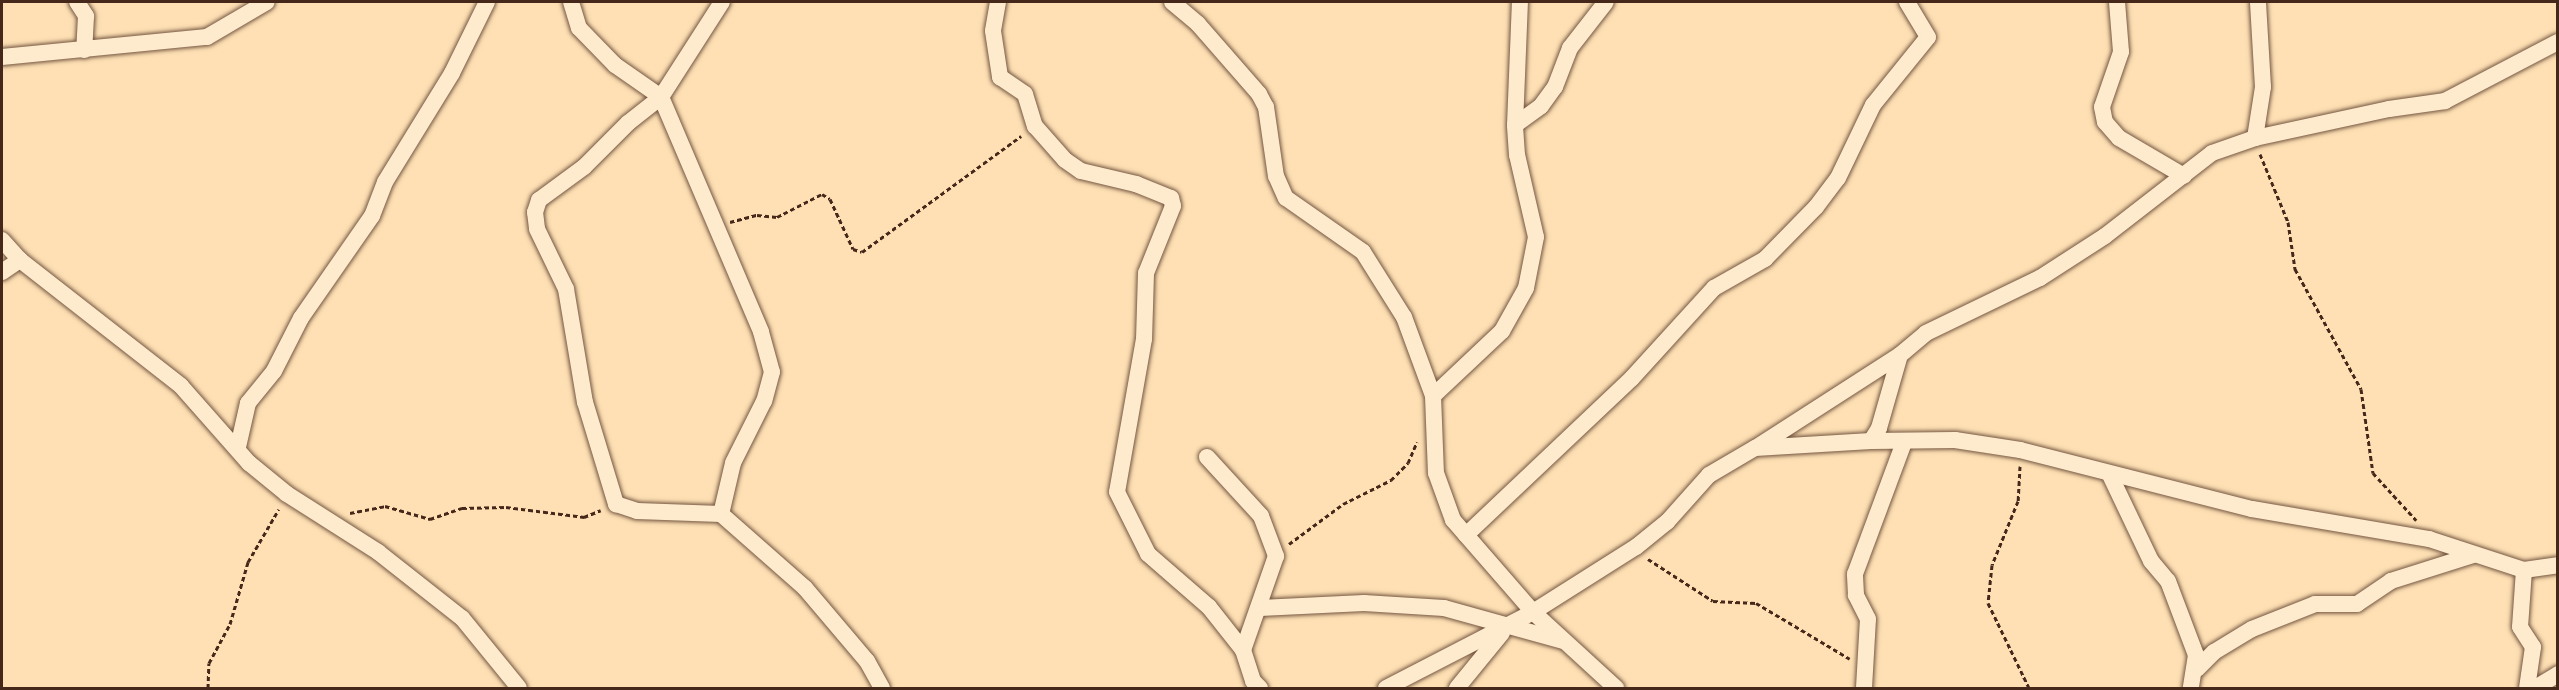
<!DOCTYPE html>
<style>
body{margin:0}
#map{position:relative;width:2559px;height:690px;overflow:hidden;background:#fee0b4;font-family:"Sorts Mill Goudy",serif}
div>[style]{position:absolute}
.path>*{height:3px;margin-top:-1.5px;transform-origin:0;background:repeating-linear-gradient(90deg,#46281b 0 4.5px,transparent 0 7.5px)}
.roads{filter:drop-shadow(0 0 2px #745641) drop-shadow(0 0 2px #745641)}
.minor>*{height:16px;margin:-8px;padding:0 8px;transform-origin:8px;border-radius:8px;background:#feebce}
span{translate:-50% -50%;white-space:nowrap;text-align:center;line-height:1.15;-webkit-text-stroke:4.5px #feebce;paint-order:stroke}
.frame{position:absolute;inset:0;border:3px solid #46281b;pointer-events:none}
</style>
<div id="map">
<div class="path">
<i style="left:2260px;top:154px;width:74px;rotate:67.6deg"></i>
<i style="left:2288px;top:222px;width:48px;rotate:81.5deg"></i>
<i style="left:2295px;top:269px;width:137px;rotate:61.2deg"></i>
<i style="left:2361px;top:389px;width:85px;rotate:81.9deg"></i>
<i style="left:2373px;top:473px;width:64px;rotate:47.5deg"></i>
<i style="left:730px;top:222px;width:28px;rotate:-15deg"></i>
<i style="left:757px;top:215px;width:20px;rotate:6deg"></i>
<i style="left:777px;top:217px;width:51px;rotate:-27.1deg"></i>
<i style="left:822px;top:194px;width:9px;rotate:32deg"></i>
<i style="left:830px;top:199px;width:55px;rotate:65.3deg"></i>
<i style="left:853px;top:249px;width:9px;rotate:18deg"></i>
<i style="left:862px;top:252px;width:197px;rotate:-36.1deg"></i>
<i style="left:2020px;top:466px;width:35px;rotate:93deg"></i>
<i style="left:2018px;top:501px;width:69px;rotate:112.1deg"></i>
<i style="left:1992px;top:565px;width:38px;rotate:96deg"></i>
<i style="left:1988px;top:603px;width:94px;rotate:64.2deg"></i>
<i style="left:350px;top:513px;width:36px;rotate:-11deg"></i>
<i style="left:385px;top:506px;width:47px;rotate:16.1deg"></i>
<i style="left:430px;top:519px;width:34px;rotate:-19deg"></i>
<i style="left:462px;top:508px;width:44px;rotate:-1.3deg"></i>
<i style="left:506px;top:507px;width:79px;rotate:7.3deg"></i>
<i style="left:584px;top:517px;width:18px;rotate:-22deg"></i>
<i style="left:1289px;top:544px;width:67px;rotate:-36.5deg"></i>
<i style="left:1343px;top:504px;width:54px;rotate:-26.6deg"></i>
<i style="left:1391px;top:480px;width:24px;rotate:-45deg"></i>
<i style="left:1408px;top:463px;width:23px;rotate:-67deg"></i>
<i style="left:1648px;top:559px;width:77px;rotate:32.9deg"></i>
<i style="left:1713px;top:601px;width:43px;rotate:2.7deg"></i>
<i style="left:1756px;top:603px;width:109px;rotate:30.8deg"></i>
<i style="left:208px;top:688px;width:25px;rotate:-88deg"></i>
<i style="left:209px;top:663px;width:44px;rotate:-61.7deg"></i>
<i style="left:230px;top:624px;width:65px;rotate:-73.8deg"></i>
<i style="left:248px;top:562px;width:61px;rotate:-59.7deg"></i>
</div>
<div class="roads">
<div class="minor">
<i style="left:77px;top:2px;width:17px;rotate:57deg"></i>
<i style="left:86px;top:16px;width:34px;rotate:93deg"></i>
<i style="left:571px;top:2px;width:27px;rotate:73deg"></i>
<i style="left:579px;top:28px;width:52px;rotate:45.8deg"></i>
<i style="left:615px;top:65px;width:56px;rotate:34.8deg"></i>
<i style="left:661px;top:97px;width:255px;rotate:66.9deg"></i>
<i style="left:761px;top:332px;width:41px;rotate:74.6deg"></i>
<i style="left:772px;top:372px;width:30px;rotate:105deg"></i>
<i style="left:764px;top:401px;width:69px;rotate:116.6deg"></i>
<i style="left:733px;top:463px;width:52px;rotate:103.2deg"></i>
<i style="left:722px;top:2px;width:113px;rotate:122.7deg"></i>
<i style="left:661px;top:97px;width:42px;rotate:141.8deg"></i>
<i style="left:628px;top:123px;width:62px;rotate:135deg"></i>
<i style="left:584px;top:167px;width:56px;rotate:143.7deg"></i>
<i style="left:539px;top:200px;width:13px;rotate:108deg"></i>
<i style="left:535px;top:212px;width:17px;rotate:83deg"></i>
<i style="left:537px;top:229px;width:67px;rotate:64.2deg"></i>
<i style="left:566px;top:289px;width:115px;rotate:80.5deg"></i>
<i style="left:585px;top:402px;width:107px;rotate:73.1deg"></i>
<i style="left:616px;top:504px;width:22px;rotate:18deg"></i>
<i style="left:637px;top:511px;width:84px;rotate:2deg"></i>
<i style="left:721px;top:514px;width:112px;rotate:41.4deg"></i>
<i style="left:805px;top:588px;width:96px;rotate:49.7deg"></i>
<i style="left:867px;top:661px;width:31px;rotate:61deg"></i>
<i style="left:998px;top:2px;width:29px;rotate:100deg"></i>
<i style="left:993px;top:31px;width:47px;rotate:81.3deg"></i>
<i style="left:1000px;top:77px;width:30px;rotate:34deg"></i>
<i style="left:1025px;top:94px;width:34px;rotate:73deg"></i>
<i style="left:1035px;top:126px;width:45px;rotate:48.6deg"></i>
<i style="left:1065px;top:160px;width:19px;rotate:35deg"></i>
<i style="left:1081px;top:171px;width:57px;rotate:13.3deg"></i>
<i style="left:1136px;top:184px;width:38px;rotate:22deg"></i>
<i style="left:1171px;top:198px;width:8px;rotate:76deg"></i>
<i style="left:1173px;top:206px;width:72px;rotate:111.9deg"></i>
<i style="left:1146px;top:273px;width:66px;rotate:91.7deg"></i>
<i style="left:1144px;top:339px;width:155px;rotate:100deg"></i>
<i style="left:1117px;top:492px;width:69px;rotate:63.4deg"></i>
<i style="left:1148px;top:554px;width:81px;rotate:41deg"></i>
<i style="left:1209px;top:607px;width:55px;rotate:51.7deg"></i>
<i style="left:1243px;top:650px;width:33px;rotate:72deg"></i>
<i style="left:1253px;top:681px;width:10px;rotate:45deg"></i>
<i style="left:1172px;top:2px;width:34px;rotate:40deg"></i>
<i style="left:1198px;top:24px;width:93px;rotate:48.9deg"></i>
<i style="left:1259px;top:94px;width:15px;rotate:62deg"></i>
<i style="left:1266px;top:107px;width:70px;rotate:81.8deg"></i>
<i style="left:1276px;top:176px;width:24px;rotate:66deg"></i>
<i style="left:1286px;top:198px;width:94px;rotate:35deg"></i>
<i style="left:1363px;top:252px;width:77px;rotate:57.8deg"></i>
<i style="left:1404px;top:317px;width:84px;rotate:69.8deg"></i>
<i style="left:1433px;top:396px;width:77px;rotate:87.8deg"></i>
<i style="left:1436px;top:473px;width:50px;rotate:70.1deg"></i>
<i style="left:1453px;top:520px;width:122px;rotate:49deg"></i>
<i style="left:1533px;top:612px;width:113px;rotate:42.5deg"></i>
<i style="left:2117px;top:2px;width:50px;rotate:85.4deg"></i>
<i style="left:2121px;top:52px;width:58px;rotate:109.1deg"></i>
<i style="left:2102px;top:107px;width:15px;rotate:79deg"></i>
<i style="left:2105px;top:122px;width:21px;rotate:49deg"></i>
<i style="left:2119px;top:138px;width:75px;rotate:30.3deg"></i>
<i style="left:2px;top:57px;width:206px;rotate:-5.6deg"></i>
<i style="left:207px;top:37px;width:69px;rotate:-30.3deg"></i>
<i style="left:1515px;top:125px;width:32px;rotate:-36deg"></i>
<i style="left:1541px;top:106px;width:24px;rotate:-54deg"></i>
<i style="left:1555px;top:87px;width:42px;rotate:-69deg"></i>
<i style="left:1570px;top:48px;width:58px;rotate:-52deg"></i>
<i style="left:2255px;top:138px;width:52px;rotate:-81.1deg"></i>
<i style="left:2263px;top:87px;width:85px;rotate:-93.4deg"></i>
<i style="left:2px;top:240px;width:27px;rotate:48deg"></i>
<i style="left:20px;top:260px;width:204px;rotate:38deg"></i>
<i style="left:181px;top:386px;width:103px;rotate:48.6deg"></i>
<i style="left:249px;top:463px;width:49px;rotate:39.2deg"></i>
<i style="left:287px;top:494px;width:108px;rotate:32.5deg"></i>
<i style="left:378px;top:552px;width:107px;rotate:38.2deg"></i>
<i style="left:462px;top:618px;width:90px;rotate:50.8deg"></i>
<i style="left:2px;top:272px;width:22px;rotate:-34deg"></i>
<i style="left:1433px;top:396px;width:95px;rotate:-43.3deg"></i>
<i style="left:1502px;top:331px;width:49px;rotate:-60.8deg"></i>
<i style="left:1526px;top:288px;width:52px;rotate:-78.9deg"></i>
<i style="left:1536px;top:237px;width:84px;rotate:-103deg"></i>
<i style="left:1517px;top:155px;width:30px;rotate:-94deg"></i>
<i style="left:1515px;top:125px;width:123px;rotate:-87.7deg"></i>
<i style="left:1871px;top:441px;width:84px;rotate:-0.7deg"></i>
<i style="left:1955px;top:440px;width:66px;rotate:8.7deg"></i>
<i style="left:2020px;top:450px;width:239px;rotate:14.3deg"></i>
<i style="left:2252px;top:509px;width:180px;rotate:9.6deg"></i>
<i style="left:2429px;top:539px;width:100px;rotate:18.1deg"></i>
<i style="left:2524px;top:570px;width:34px;rotate:-8deg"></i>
<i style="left:238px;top:447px;width:45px;rotate:-77.2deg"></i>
<i style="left:248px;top:403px;width:41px;rotate:-50.9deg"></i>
<i style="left:274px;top:371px;width:59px;rotate:-63deg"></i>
<i style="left:301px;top:318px;width:124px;rotate:-55.2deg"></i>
<i style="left:372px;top:216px;width:36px;rotate:-69deg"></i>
<i style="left:385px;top:182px;width:128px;rotate:-58.4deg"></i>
<i style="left:452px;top:73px;width:79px;rotate:-63.8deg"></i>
<i style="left:1757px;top:447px;width:170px;rotate:-32.8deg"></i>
<i style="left:1207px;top:457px;width:80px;rotate:47.5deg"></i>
<i style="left:1261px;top:516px;width:43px;rotate:69.4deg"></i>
<i style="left:1276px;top:556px;width:100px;rotate:109.3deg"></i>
<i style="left:2110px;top:475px;width:95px;rotate:64.5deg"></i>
<i style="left:2151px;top:561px;width:26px;rotate:50deg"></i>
<i style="left:2168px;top:581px;width:79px;rotate:69.3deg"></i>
<i style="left:2196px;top:655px;width:33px;rotate:99deg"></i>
<i style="left:1466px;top:535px;width:228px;rotate:-43.4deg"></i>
<i style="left:1632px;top:378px;width:122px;rotate:-47.7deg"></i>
<i style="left:1714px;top:288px;width:59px;rotate:-29.6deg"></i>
<i style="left:1765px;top:259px;width:73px;rotate:-45.6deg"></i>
<i style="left:1816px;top:207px;width:36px;rotate:-53deg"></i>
<i style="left:1838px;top:178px;width:81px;rotate:-64.4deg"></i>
<i style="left:1873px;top:105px;width:87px;rotate:-51deg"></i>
<i style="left:1928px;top:37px;width:41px;rotate:-121deg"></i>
<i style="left:2524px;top:570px;width:57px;rotate:94deg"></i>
<i style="left:2520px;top:627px;width:24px;rotate:57deg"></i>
<i style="left:2533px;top:647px;width:41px;rotate:98.3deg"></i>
<i style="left:1260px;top:608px;width:104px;rotate:-2.8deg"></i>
<i style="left:1364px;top:603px;width:80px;rotate:3.6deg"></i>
<i style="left:1444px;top:608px;width:123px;rotate:15.5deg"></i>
<i style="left:2197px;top:669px;width:24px;rotate:-45deg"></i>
<i style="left:2214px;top:652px;width:44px;rotate:-31.2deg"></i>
<i style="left:2252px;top:629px;width:68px;rotate:-21.6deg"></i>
<i style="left:2315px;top:604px;width:42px"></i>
<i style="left:2357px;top:604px;width:41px;rotate:-34.1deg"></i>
<i style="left:2391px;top:581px;width:86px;rotate:-17.6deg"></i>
<i style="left:1386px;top:688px;width:165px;rotate:-27.3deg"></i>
<i style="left:1533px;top:612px;width:122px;rotate:-32.3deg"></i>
<i style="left:1636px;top:547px;width:40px;rotate:-39deg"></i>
<i style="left:1667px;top:522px;width:63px;rotate:-48.2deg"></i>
<i style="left:1709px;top:475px;width:53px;rotate:-30.4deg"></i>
<i style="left:1755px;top:448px;width:116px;rotate:-3.5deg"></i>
<i style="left:1871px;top:441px;width:15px;rotate:-58deg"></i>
<i style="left:1879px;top:428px;width:76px;rotate:-74deg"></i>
<i style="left:1900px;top:355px;width:34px;rotate:-40deg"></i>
<i style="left:1926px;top:333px;width:127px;rotate:-25.8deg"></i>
<i style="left:2040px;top:278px;width:77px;rotate:-32.9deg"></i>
<i style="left:2105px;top:236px;width:135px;rotate:-37.8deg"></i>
<i style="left:2212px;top:153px;width:46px;rotate:-19.2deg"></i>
<i style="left:2255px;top:138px;width:137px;rotate:-12.2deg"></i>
<i style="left:2389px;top:109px;width:57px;rotate:-8.1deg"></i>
<i style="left:2445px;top:101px;width:127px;rotate:-27.6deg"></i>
<i style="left:1457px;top:688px;width:71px;rotate:-50.7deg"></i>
<i style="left:1864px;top:688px;width:69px;rotate:-86.7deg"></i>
<i style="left:1868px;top:619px;width:27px;rotate:-117deg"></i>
<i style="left:1856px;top:595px;width:21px;rotate:-93deg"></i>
<i style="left:1855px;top:574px;width:141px;rotate:-69.6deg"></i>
<i style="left:2535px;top:688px;width:27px;rotate:-31deg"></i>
</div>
</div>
<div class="frame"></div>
</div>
